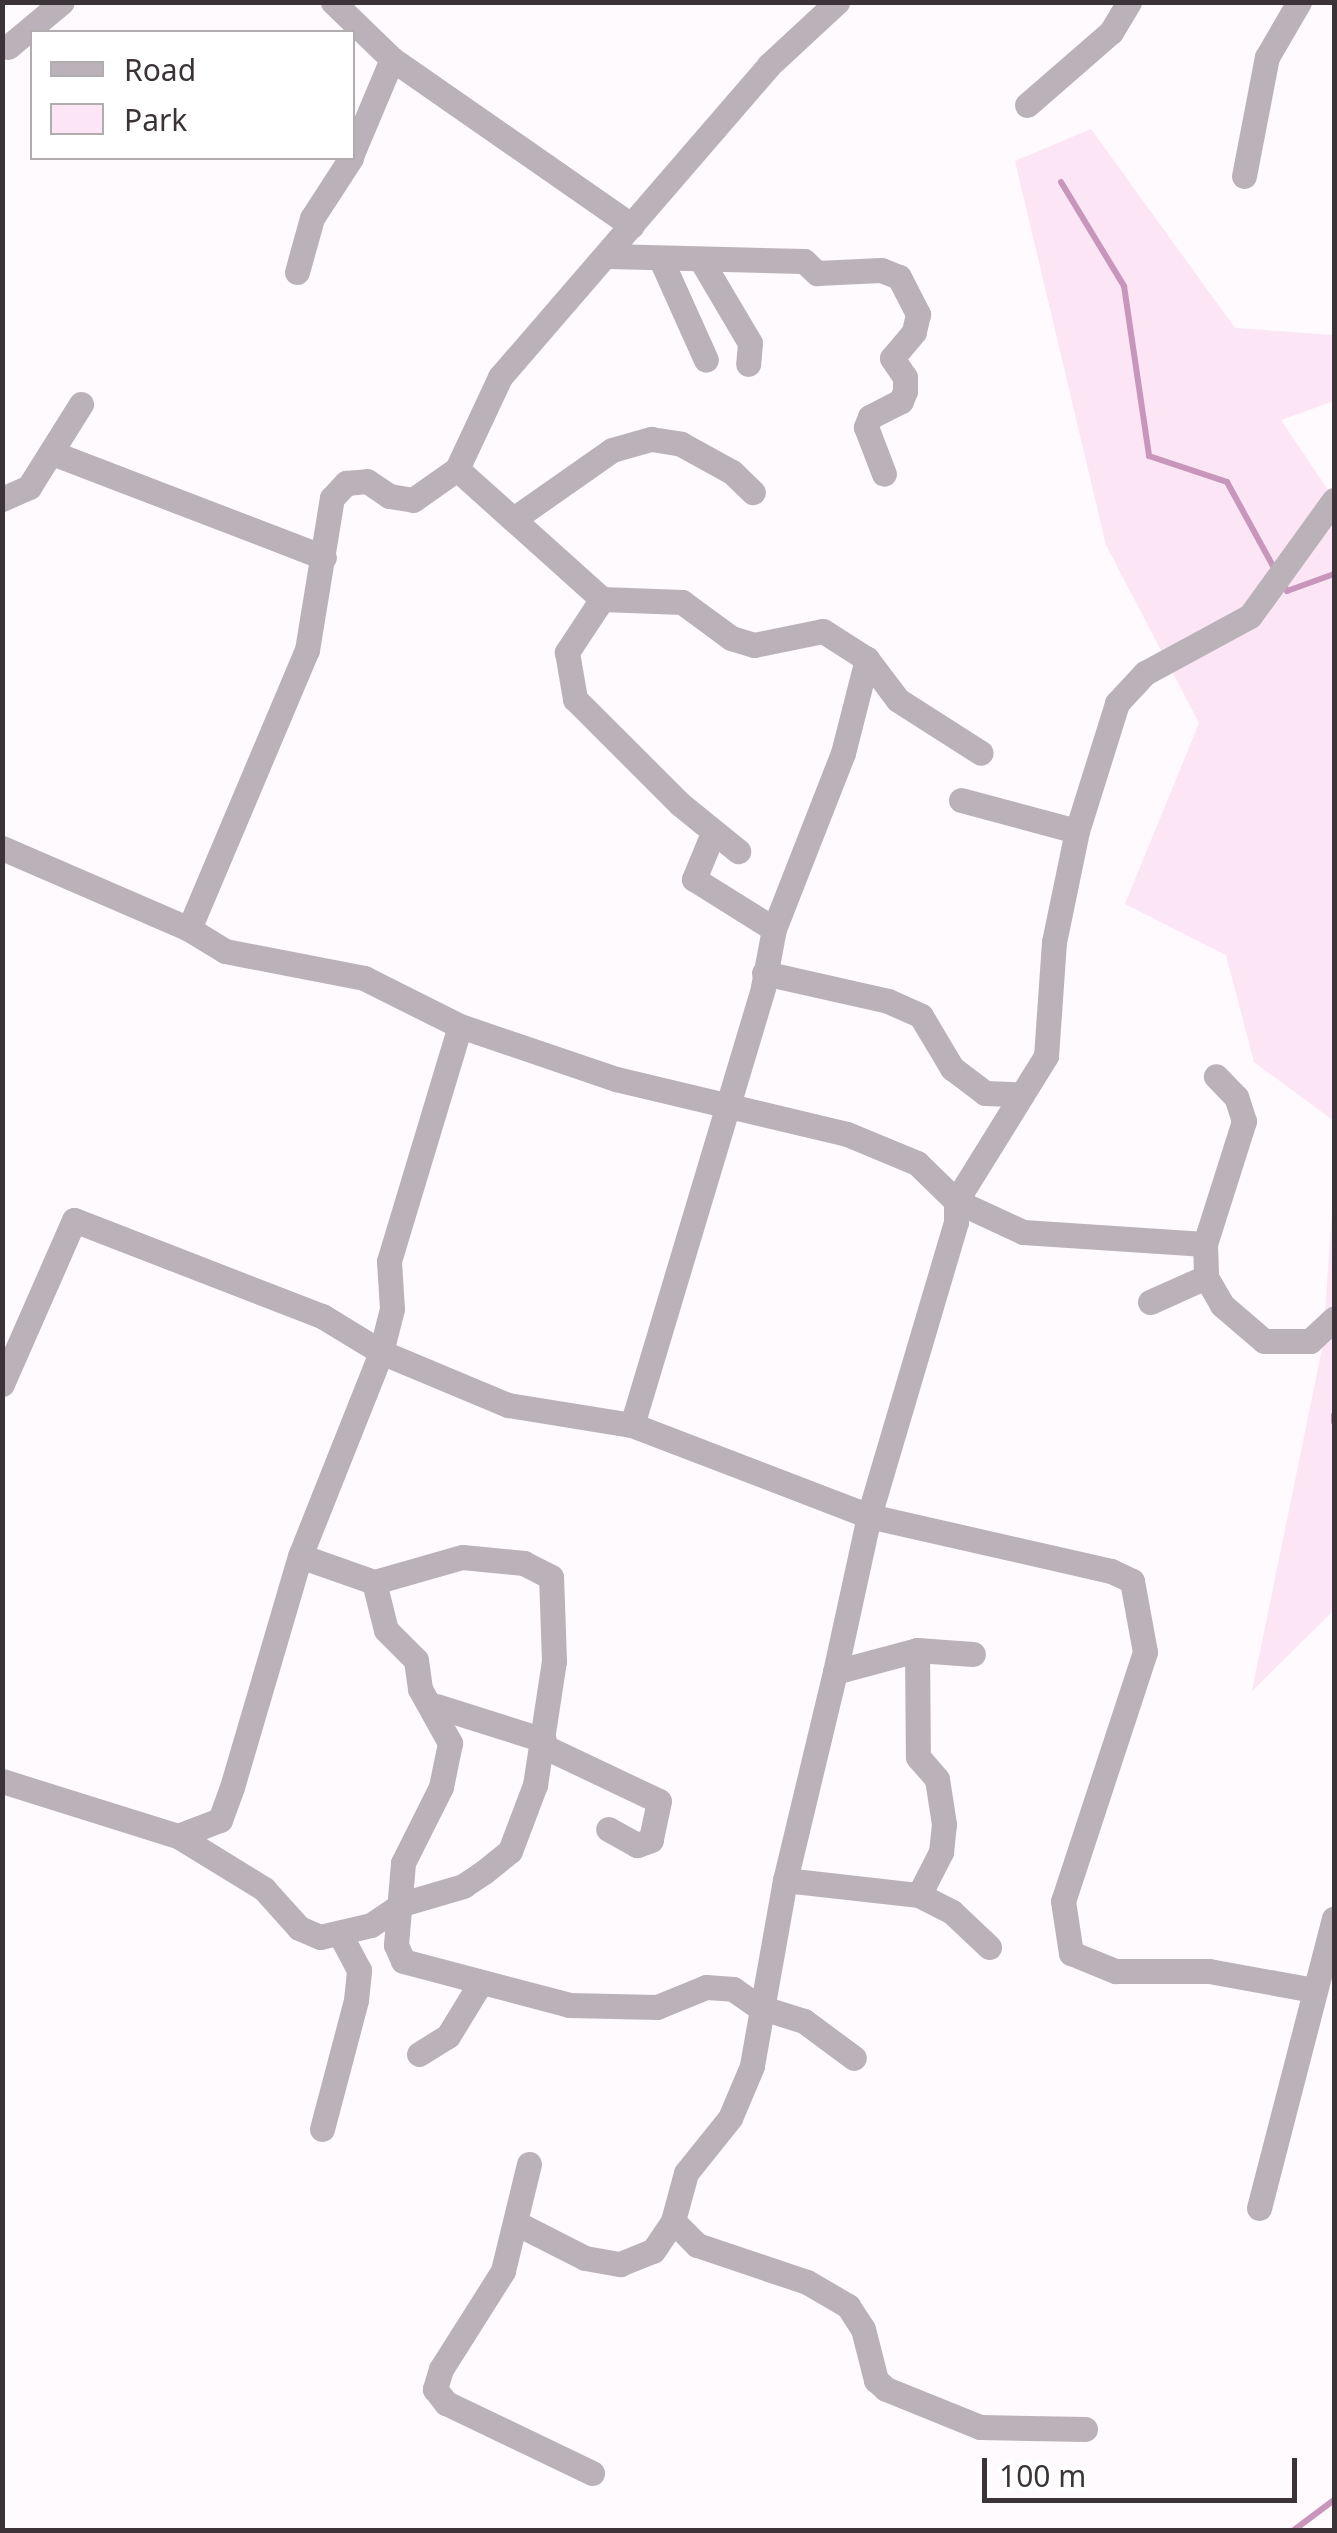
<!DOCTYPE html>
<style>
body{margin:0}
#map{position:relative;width:1337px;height:2533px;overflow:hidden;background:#fefafd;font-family:"Noto Sans",sans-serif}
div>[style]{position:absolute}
.green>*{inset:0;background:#fce6f5}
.stream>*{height:6px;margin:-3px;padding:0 3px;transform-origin:3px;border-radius:3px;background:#c996bb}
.minor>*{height:25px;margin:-12.5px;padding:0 12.5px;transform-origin:12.5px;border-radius:12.5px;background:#bbb2b9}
span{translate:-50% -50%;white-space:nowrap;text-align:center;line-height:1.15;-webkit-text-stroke:10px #fff;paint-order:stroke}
.frame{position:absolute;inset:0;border:5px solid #3b3338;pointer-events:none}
.legend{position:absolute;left:30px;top:30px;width:325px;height:130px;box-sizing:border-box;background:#fff;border:2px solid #b1adaf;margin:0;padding:12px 18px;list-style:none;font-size:30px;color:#3b3338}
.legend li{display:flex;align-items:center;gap:20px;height:50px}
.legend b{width:50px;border:2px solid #b1adaf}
.scale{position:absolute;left:982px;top:2458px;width:315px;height:45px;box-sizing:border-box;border:5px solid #3b3338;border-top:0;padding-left:12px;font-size:30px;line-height:35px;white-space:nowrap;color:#3b3338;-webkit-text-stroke:8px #fff;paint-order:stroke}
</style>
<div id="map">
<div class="green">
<i style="clip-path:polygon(1091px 129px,1235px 328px,1334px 335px,1334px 401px,1281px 420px,1334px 499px,1334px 1121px,1254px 1062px,1226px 955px,1125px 904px,1199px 723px,1106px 545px,1015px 161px)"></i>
<i style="clip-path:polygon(1334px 1180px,1334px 1610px,1252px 1691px,1323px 1344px)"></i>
</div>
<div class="stream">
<i style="left:1061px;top:182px;width:122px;rotate:58.8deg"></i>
<i style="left:1124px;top:286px;width:172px;rotate:81.6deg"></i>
<i style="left:1149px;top:456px;width:82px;rotate:18.4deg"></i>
<i style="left:1227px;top:482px;width:98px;rotate:61.3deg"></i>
<i style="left:1283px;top:583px;width:9px;rotate:63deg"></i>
<i style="left:1287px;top:591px;width:50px;rotate:-19.9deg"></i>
<i style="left:1334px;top:1415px;width:7px;rotate:90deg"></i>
<i style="left:1294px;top:2530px;width:50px;rotate:-36.9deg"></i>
</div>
<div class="minor">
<i style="left:333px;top:2px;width:82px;rotate:44deg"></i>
<i style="left:392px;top:59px;width:292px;rotate:34.8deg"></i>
<i style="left:8px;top:47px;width:70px;rotate:-39.8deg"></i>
<i style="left:1027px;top:105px;width:111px;rotate:-41deg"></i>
<i style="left:1111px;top:32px;width:35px;rotate:-59deg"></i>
<i style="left:352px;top:154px;width:103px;rotate:-67.2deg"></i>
<i style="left:1244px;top:176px;width:121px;rotate:-79.1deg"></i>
<i style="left:1267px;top:57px;width:64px;rotate:-59.8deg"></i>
<i style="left:609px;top:256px;width:195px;rotate:1.5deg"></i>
<i style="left:804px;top:261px;width:18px;rotate:43deg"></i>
<i style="left:817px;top:273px;width:64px;rotate:-2.7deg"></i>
<i style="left:881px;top:270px;width:19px;rotate:21deg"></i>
<i style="left:899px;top:277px;width:42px;rotate:62.8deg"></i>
<i style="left:918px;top:314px;width:18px;rotate:103deg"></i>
<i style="left:914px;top:332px;width:34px;rotate:130deg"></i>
<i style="left:892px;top:358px;width:23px;rotate:56deg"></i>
<i style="left:905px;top:377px;width:14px;rotate:90deg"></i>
<i style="left:905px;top:391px;width:11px;rotate:112deg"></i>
<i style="left:901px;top:401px;width:35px;rotate:153deg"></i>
<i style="left:870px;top:417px;width:11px;rotate:112deg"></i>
<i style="left:866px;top:427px;width:50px;rotate:69deg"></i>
<i style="left:701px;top:260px;width:96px;rotate:59.4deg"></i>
<i style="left:750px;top:343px;width:21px;rotate:95deg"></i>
<i style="left:662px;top:262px;width:107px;rotate:65.8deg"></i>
<i style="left:297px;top:272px;width:56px;rotate:-74.5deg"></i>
<i style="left:312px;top:218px;width:72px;rotate:-57deg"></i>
<i style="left:55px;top:454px;width:288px;rotate:21deg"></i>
<i style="left:457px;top:469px;width:195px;rotate:41.9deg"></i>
<i style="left:602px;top:599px;width:80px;rotate:2.1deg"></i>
<i style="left:682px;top:602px;width:61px;rotate:36.3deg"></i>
<i style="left:731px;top:638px;width:24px;rotate:17deg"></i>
<i style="left:754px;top:645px;width:70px;rotate:-11.5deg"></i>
<i style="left:823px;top:631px;width:52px;rotate:32.5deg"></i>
<i style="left:867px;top:659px;width:51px;rotate:52.9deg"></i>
<i style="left:898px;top:700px;width:98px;rotate:32.6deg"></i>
<i style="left:2px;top:499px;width:30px;rotate:-24deg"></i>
<i style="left:29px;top:487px;width:98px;rotate:-57.9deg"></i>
<i style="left:515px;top:518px;width:118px;rotate:-35deg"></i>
<i style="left:612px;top:450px;width:41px;rotate:-15.8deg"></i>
<i style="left:651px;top:439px;width:30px;rotate:9deg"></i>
<i style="left:681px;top:444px;width:58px;rotate:28.8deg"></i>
<i style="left:732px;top:472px;width:29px;rotate:44deg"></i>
<i style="left:602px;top:599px;width:64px;rotate:123.4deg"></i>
<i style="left:567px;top:652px;width:48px;rotate:80.3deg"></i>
<i style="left:575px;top:699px;width:148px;rotate:45deg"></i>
<i style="left:680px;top:804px;width:75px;rotate:39deg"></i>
<i style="left:961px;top:800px;width:120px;rotate:15deg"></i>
<i style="left:1077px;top:831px;width:113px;rotate:101.7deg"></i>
<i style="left:1054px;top:942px;width:114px;rotate:94deg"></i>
<i style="left:1046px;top:1056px;width:171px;rotate:121.8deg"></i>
<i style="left:956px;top:1201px;width:74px;rotate:24.8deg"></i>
<i style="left:1023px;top:1232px;width:182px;rotate:3.8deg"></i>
<i style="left:1205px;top:1244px;width:129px;rotate:-72.4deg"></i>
<i style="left:1244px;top:1121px;width:25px;rotate:-108deg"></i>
<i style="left:1236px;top:1097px;width:29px;rotate:-134deg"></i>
<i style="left:1077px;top:831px;width:134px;rotate:-72.6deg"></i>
<i style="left:1117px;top:703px;width:41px;rotate:-47deg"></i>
<i style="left:1145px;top:673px;width:119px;rotate:-28.5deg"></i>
<i style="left:1250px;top:616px;width:143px;rotate:-54.1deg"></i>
<i style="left:713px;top:833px;width:50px;rotate:112.4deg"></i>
<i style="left:694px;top:879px;width:94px;rotate:32deg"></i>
<i style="left:2px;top:848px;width:204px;rotate:23.4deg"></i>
<i style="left:189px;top:929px;width:42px;rotate:31.4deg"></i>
<i style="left:225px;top:951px;width:142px;rotate:11deg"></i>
<i style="left:364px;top:978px;width:107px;rotate:26.6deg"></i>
<i style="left:460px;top:1026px;width:165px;rotate:18.8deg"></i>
<i style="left:616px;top:1079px;width:237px;rotate:13.4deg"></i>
<i style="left:847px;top:1134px;width:76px;rotate:22.5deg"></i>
<i style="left:917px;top:1163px;width:54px;rotate:44.3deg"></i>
<i style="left:956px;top:1201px;width:21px;rotate:90deg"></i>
<i style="left:956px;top:1222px;width:307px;rotate:106.5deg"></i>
<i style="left:869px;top:1516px;width:160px;rotate:102.3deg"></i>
<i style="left:835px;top:1672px;width:85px;rotate:-15deg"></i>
<i style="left:917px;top:1650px;width:56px;rotate:4.1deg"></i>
<i style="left:189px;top:929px;width:303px;rotate:-67.1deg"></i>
<i style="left:307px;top:650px;width:154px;rotate:-80.7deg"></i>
<i style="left:332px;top:498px;width:21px;rotate:-47deg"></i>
<i style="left:346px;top:483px;width:21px;rotate:-5deg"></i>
<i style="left:367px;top:481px;width:27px;rotate:34deg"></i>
<i style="left:389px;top:496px;width:24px;rotate:9deg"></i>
<i style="left:413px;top:500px;width:54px;rotate:-35.2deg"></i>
<i style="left:457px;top:469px;width:102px;rotate:-64.9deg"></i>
<i style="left:500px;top:377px;width:412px;rotate:-49.2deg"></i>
<i style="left:769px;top:65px;width:93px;rotate:-42.8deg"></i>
<i style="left:764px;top:973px;width:127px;rotate:12.7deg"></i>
<i style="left:888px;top:1001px;width:36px;rotate:24deg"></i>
<i style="left:921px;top:1016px;width:61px;rotate:59.2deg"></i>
<i style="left:952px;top:1068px;width:41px;rotate:37.1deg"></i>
<i style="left:985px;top:1093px;width:37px;rotate:2deg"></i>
<i style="left:1205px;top:1244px;width:33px;rotate:88deg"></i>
<i style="left:1206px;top:1277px;width:32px;rotate:60deg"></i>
<i style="left:1222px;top:1305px;width:55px;rotate:40.6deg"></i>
<i style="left:1264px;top:1341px;width:46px"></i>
<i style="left:1310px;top:1341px;width:33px;rotate:-43deg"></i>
<i style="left:1150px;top:1302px;width:61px;rotate:-24.1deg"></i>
<i style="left:2px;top:1384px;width:179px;rotate:-66.3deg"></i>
<i style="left:74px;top:1220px;width:266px;rotate:21.2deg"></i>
<i style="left:322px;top:1316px;width:69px;rotate:31.4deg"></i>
<i style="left:381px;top:1352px;width:138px;rotate:22.7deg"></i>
<i style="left:508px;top:1405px;width:126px;rotate:9.2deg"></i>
<i style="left:632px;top:1425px;width:254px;rotate:21deg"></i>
<i style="left:869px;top:1516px;width:248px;rotate:12.8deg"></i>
<i style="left:1111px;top:1571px;width:23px;rotate:25deg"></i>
<i style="left:1132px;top:1581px;width:72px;rotate:79.6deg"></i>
<i style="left:1145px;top:1652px;width:262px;rotate:108.2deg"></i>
<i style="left:1063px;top:1901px;width:53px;rotate:81.3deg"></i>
<i style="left:1071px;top:1953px;width:48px;rotate:22.2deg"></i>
<i style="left:1115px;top:1971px;width:94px"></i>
<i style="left:1209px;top:1971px;width:107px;rotate:10.3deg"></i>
<i style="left:632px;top:1425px;width:457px;rotate:-73.3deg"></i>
<i style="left:763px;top:987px;width:59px;rotate:-79.3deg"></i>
<i style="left:774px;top:929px;width:189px;rotate:-68.6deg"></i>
<i style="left:843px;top:753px;width:97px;rotate:-75.7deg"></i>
<i style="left:374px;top:1582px;width:49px;rotate:76deg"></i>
<i style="left:386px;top:1630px;width:42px;rotate:45deg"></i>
<i style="left:416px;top:1660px;width:29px;rotate:82deg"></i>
<i style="left:420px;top:1689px;width:62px;rotate:60.9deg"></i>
<i style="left:450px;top:1743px;width:45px;rotate:101.6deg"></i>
<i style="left:441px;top:1787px;width:85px;rotate:116.6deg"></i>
<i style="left:403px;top:1863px;width:82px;rotate:94.9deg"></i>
<i style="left:396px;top:1945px;width:17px;rotate:66deg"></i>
<i style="left:403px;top:1961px;width:172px;rotate:14.8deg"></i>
<i style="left:569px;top:2005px;width:88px;rotate:1.3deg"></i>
<i style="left:657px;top:2007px;width:53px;rotate:-22.2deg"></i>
<i style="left:706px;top:1987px;width:27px;rotate:4deg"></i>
<i style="left:733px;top:1989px;width:32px;rotate:35deg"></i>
<i style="left:759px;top:2007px;width:47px;rotate:17.3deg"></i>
<i style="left:804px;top:2021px;width:62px;rotate:36.5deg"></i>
<i style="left:917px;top:1650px;width:107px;rotate:89.5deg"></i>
<i style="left:918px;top:1757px;width:29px;rotate:49deg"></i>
<i style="left:937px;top:1779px;width:46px;rotate:81.2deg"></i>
<i style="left:944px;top:1824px;width:28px;rotate:96deg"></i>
<i style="left:941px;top:1852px;width:48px;rotate:117.1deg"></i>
<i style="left:835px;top:1672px;width:214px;rotate:103.5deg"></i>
<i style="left:785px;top:1880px;width:189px;rotate:100.1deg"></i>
<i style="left:752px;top:2066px;width:56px;rotate:112.9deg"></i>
<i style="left:730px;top:2118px;width:70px;rotate:128.7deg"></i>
<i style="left:686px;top:2173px;width:50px;rotate:105.2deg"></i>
<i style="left:673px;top:2221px;width:34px;rotate:45deg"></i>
<i style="left:697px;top:2245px;width:116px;rotate:18.6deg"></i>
<i style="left:807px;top:2282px;width:48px;rotate:30.3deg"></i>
<i style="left:848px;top:2306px;width:27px;rotate:57deg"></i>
<i style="left:863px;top:2329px;width:53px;rotate:75.7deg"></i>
<i style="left:876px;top:2380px;width:13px;rotate:42deg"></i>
<i style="left:886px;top:2389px;width:101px;rotate:22deg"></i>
<i style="left:980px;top:2427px;width:105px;rotate:1.1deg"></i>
<i style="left:436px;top:1706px;width:113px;rotate:17.5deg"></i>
<i style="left:543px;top:1746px;width:128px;rotate:25.4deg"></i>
<i style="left:659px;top:1801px;width:40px;rotate:102deg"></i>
<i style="left:651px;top:1840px;width:15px;rotate:160deg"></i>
<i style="left:637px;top:1845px;width:33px;rotate:-151deg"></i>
<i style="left:2px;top:1781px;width:184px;rotate:17.4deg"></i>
<i style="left:178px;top:1836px;width:101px;rotate:31.6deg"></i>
<i style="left:264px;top:1889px;width:52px;rotate:48.1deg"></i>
<i style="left:299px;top:1928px;width:23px;rotate:23deg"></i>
<i style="left:320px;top:1937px;width:52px;rotate:-13.2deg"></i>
<i style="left:371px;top:1925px;width:37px;rotate:-34deg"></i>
<i style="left:402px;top:1904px;width:64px;rotate:-16.4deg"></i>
<i style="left:463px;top:1886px;width:25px;rotate:-34deg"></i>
<i style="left:484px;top:1872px;width:33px;rotate:-39deg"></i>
<i style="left:510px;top:1851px;width:71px;rotate:-69.3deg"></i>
<i style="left:535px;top:1785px;width:125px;rotate:-81.3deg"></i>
<i style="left:554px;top:1661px;width:84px;rotate:-92deg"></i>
<i style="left:551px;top:1577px;width:30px;rotate:-153deg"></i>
<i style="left:524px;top:1563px;width:62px;rotate:-174.5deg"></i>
<i style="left:462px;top:1557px;width:91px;rotate:164.1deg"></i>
<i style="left:374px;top:1582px;width:78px;rotate:-160.6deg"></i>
<i style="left:178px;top:1836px;width:45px;rotate:-20.9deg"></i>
<i style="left:220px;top:1820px;width:35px;rotate:-70deg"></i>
<i style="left:232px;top:1787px;width:241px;rotate:-73.6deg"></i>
<i style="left:300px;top:1556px;width:219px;rotate:-68.3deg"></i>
<i style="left:381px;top:1352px;width:44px;rotate:-75.7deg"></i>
<i style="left:392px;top:1309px;width:48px;rotate:-93.6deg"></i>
<i style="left:389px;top:1261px;width:245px;rotate:-73.2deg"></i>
<i style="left:785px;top:1880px;width:135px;rotate:6.4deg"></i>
<i style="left:919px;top:1895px;width:37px;rotate:27deg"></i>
<i style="left:952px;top:1912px;width:51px;rotate:43.4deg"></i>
<i style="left:419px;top:2054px;width:34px;rotate:-32deg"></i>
<i style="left:448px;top:2036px;width:63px;rotate:-58.6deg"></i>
<i style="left:322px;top:2129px;width:133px;rotate:-75.2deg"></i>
<i style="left:356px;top:2000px;width:30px;rotate:-84deg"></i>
<i style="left:359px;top:1970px;width:40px;rotate:-118deg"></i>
<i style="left:529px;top:2164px;width:110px;rotate:103.7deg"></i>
<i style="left:503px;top:2271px;width:116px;rotate:122.3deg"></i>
<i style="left:441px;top:2369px;width:21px;rotate:107deg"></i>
<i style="left:435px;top:2389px;width:18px;rotate:52deg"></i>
<i style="left:446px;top:2403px;width:162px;rotate:25.6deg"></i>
<i style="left:1259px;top:2208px;width:299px;rotate:-75.5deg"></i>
<i style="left:516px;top:2223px;width:77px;rotate:26.9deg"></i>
<i style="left:585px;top:2258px;width:36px;rotate:10deg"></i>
<i style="left:620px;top:2264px;width:35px;rotate:-22deg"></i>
<i style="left:653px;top:2251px;width:36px;rotate:-56deg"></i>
</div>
<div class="frame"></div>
<ul class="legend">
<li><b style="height:12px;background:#bbb2b9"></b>Road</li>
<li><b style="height:28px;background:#fce6f5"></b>Park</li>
</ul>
<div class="scale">100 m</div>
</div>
